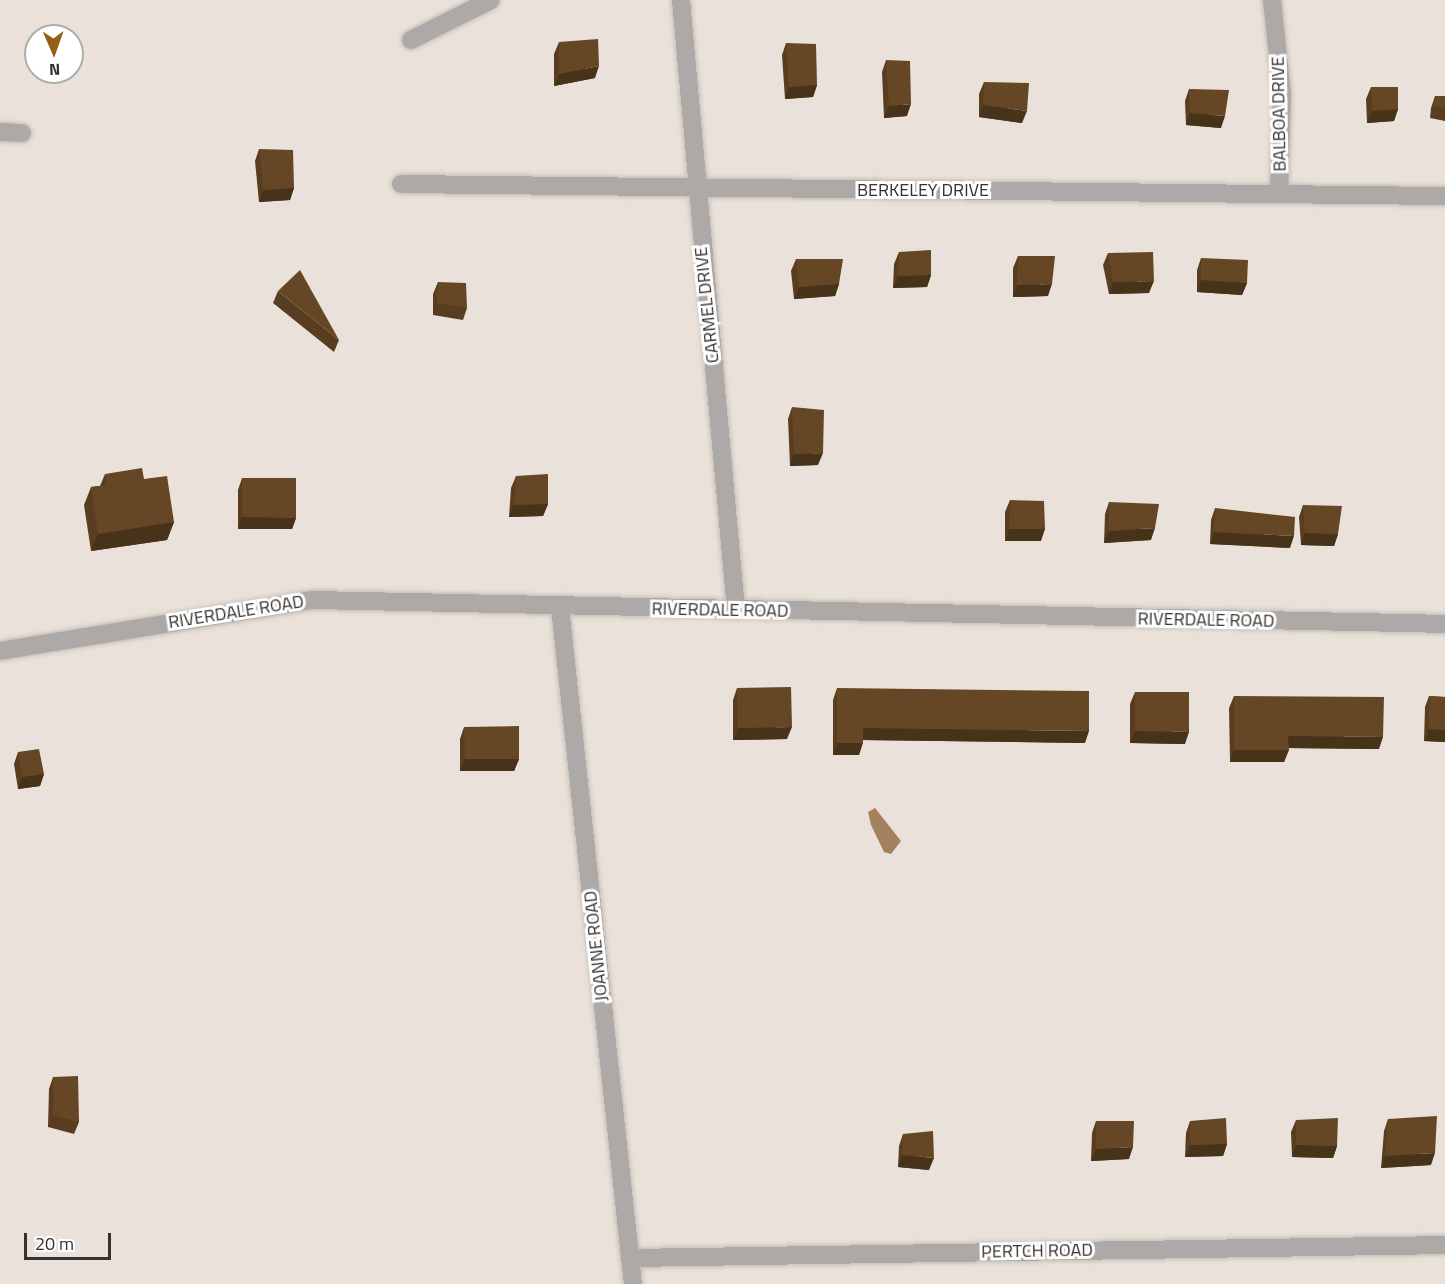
<!DOCTYPE html>
<style>
body{margin:0}
#map{position:relative;width:1445px;height:1284px;overflow:hidden;background:#eae2da;font-family:"Titillium Web",sans-serif}
div>[style]{position:absolute}
.water>*{inset:0;background:#a4825f}
.roads{filter:drop-shadow(0 0 2px #c6bfb8) drop-shadow(0 0 2px #c6bfb8)}
.street>*{height:18px;margin:-9px;padding:0 9px;transform-origin:9px;border-radius:9px;background:#aca9a6}
.wall>*{inset:0;background:#583d20}
.shaded-wall>*{inset:0;background:#47321a}
.building>*{inset:0;background:#664725}
span{translate:-50% -50%;white-space:nowrap;text-align:center;line-height:1.15;-webkit-text-stroke:6px #fff;paint-order:stroke}
.street-label{font-size:18px;color:#35322f}
.north{position:absolute;left:24px;top:24px;width:60px;height:60px;box-sizing:border-box;background:#fff;border:2px solid #aeadac;border-radius:50%;rotate:178deg;font-size:16px;font-weight:700;line-height:24px;text-align:center;color:#35322f}
.north::after{content:'';display:block;margin:auto;width:21px;height:27px;background:#965f18;clip-path:polygon(50% 0,100% 100%,50% 72%,0 100%)}
.scale{position:absolute;left:24px;top:1233px;width:87px;height:27px;box-sizing:border-box;border:3px solid #35322f;border-top:0;padding-left:8px;font-size:18px;line-height:21px;white-space:nowrap;color:#35322f;-webkit-text-stroke:4px #fff;paint-order:stroke}
</style>
<div id="map">
<div class="water">
<i style="clip-path:polygon(875px 808px,901px 841px,891px 854px,884px 852px,871px 825px,868px 812px)"></i>
</div>
<div class="roads">
<div class="street">
<i style="left:681px;top:0;width:612px;rotate:84.85deg"></i>
<i style="left:1272px;top:0;width:94px;rotate:83.9deg"></i>
<i style="left:1282px;top:93px;width:99px;rotate:91.7deg"></i>
<i style="left:411px;top:40px;width:89px;rotate:-26.6deg"></i>
<i style="left:0;top:132px;width:22px;rotate:3deg"></i>
<i style="left:401px;top:184px;width:1044px;rotate:0.66deg"></i>
<i style="left:560px;top:607px;width:681px;rotate:83.85deg"></i>
<i style="left:0;top:651px;width:317px;rotate:-9.3deg"></i>
<i style="left:313px;top:600px;width:1132px;rotate:1.21deg"></i>
<i style="left:630px;top:1258px;width:815px;rotate:-0.91deg"></i>
</div>
</div>
<div class="wall">
<i style="clip-path:polygon(559px 42px,595px 78px,554px 86px,554px 54px)"></i>
<i style="clip-path:polygon(786px 43px,817px 85px,813px 97px,785px 99px,782px 55px)"></i>
<i style="clip-path:polygon(886px 60px,907px 116px,884px 118px,882px 72px)"></i>
<i style="clip-path:polygon(984px 82px,1022px 123px,979px 117px,979px 94px)"></i>
<i style="clip-path:polygon(1371px 87px,1398px 109px,1394px 121px,1367px 123px,1366px 99px)"></i>
<i style="clip-path:polygon(1189px 89px,1221px 128px,1186px 125px,1185px 101px)"></i>
<i style="clip-path:polygon(1435px 96px,1445px 96px,1445px 121px,1430px 118px,1431px 108px)"></i>
<i style="clip-path:polygon(259px 149px,294px 188px,290px 200px,259px 202px,255px 161px)"></i>
<i style="clip-path:polygon(899px 252px,931px 275px,927px 287px,893px 288px,894px 264px)"></i>
<i style="clip-path:polygon(1108px 253px,1149px 293px,1109px 294px,1103px 265px)"></i>
<i style="clip-path:polygon(1018px 256px,1048px 296px,1013px 297px,1013px 268px)"></i>
<i style="clip-path:polygon(1201px 258px,1247px 283px,1242px 295px,1197px 292px,1197px 270px)"></i>
<i style="clip-path:polygon(796px 259px,839px 284px,835px 296px,794px 299px,791px 271px)"></i>
<i style="clip-path:polygon(438px 282px,467px 308px,463px 320px,433px 315px,433px 294px)"></i>
<i style="clip-path:polygon(278px 291px,339px 340px,334px 352px,273px 303px)"></i>
<i style="clip-path:polygon(792px 407px,818px 465px,790px 466px,788px 419px)"></i>
<i style="clip-path:polygon(105px 474px,144px 479px,174px 522px,167px 540px,91px 551px,84px 505px,91px 487px,100px 486px)"></i>
<i style="clip-path:polygon(516px 476px,548px 504px,543px 516px,509px 517px,511px 488px)"></i>
<i style="clip-path:polygon(242px 478px,296px 518px,292px 529px,238px 529px,238px 490px)"></i>
<i style="clip-path:polygon(1010px 500px,1041px 541px,1005px 541px,1005px 512px)"></i>
<i style="clip-path:polygon(1109px 502px,1151px 540px,1104px 543px,1105px 514px)"></i>
<i style="clip-path:polygon(1303px 505px,1338px 534px,1334px 546px,1301px 545px,1299px 517px)"></i>
<i style="clip-path:polygon(1215px 508px,1290px 548px,1210px 544px,1211px 520px)"></i>
<i style="clip-path:polygon(737px 688px,787px 739px,733px 740px,733px 700px)"></i>
<i style="clip-path:polygon(837px 688px,1085px 743px,863px 740px,859px 755px,833px 755px,833px 700px)"></i>
<i style="clip-path:polygon(1135px 692px,1185px 744px,1130px 743px,1130px 704px)"></i>
<i style="clip-path:polygon(1234px 696px,1379px 749px,1289px 748px,1284px 762px,1230px 762px,1229px 708px)"></i>
<i style="clip-path:polygon(1429px 696px,1445px 697px,1445px 742px,1424px 741px,1425px 707px)"></i>
<i style="clip-path:polygon(464px 727px,519px 759px,514px 771px,460px 771px,460px 739px)"></i>
<i style="clip-path:polygon(18px 752px,44px 774px,40px 786px,18px 789px,14px 764px)"></i>
<i style="clip-path:polygon(53px 1077px,79px 1122px,74px 1134px,48px 1127px,49px 1089px)"></i>
<i style="clip-path:polygon(1388px 1119px,1431px 1165px,1381px 1168px,1384px 1131px)"></i>
<i style="clip-path:polygon(1296px 1120px,1337px 1146px,1333px 1158px,1292px 1157px,1291px 1132px)"></i>
<i style="clip-path:polygon(1096px 1121px,1129px 1159px,1091px 1161px,1092px 1133px)"></i>
<i style="clip-path:polygon(1190px 1121px,1227px 1144px,1223px 1156px,1185px 1157px,1186px 1133px)"></i>
<i style="clip-path:polygon(903px 1134px,929px 1170px,898px 1167px,899px 1146px)"></i>
</div>
<div class="shaded-wall">
<i style="clip-path:polygon(599px 66px,595px 78px,554px 86px,559px 74px)"></i>
<i style="clip-path:polygon(817px 85px,813px 97px,785px 99px,789px 87px)"></i>
<i style="clip-path:polygon(911px 104px,907px 116px,884px 118px,889px 106px)"></i>
<i style="clip-path:polygon(983px 105px,1027px 111px,1022px 123px,979px 117px)"></i>
<i style="clip-path:polygon(1398px 109px,1394px 121px,1367px 123px,1372px 111px)"></i>
<i style="clip-path:polygon(1190px 113px,1225px 116px,1221px 128px,1186px 125px)"></i>
<i style="clip-path:polygon(294px 188px,290px 200px,259px 202px,263px 190px)"></i>
<i style="clip-path:polygon(931px 275px,927px 287px,893px 288px,898px 276px)"></i>
<i style="clip-path:polygon(1201px 280px,1247px 283px,1242px 295px,1197px 292px)"></i>
<i style="clip-path:polygon(1154px 281px,1149px 293px,1109px 294px,1113px 282px)"></i>
<i style="clip-path:polygon(839px 284px,835px 296px,794px 299px,799px 287px)"></i>
<i style="clip-path:polygon(1052px 284px,1048px 296px,1013px 297px,1017px 285px)"></i>
<i style="clip-path:polygon(823px 453px,818px 465px,790px 466px,794px 454px)"></i>
<i style="clip-path:polygon(548px 504px,543px 516px,509px 517px,514px 505px)"></i>
<i style="clip-path:polygon(242px 517px,296px 518px,292px 529px,238px 529px)"></i>
<i style="clip-path:polygon(174px 522px,167px 540px,91px 551px,98px 534px)"></i>
<i style="clip-path:polygon(1155px 528px,1151px 540px,1104px 543px,1109px 531px)"></i>
<i style="clip-path:polygon(1009px 529px,1045px 529px,1041px 541px,1005px 541px)"></i>
<i style="clip-path:polygon(1214px 532px,1294px 536px,1290px 548px,1210px 544px)"></i>
<i style="clip-path:polygon(1305px 533px,1338px 534px,1334px 546px,1301px 545px)"></i>
<i style="clip-path:polygon(792px 727px,787px 739px,733px 740px,738px 728px)"></i>
<i style="clip-path:polygon(863px 728px,1089px 731px,1085px 743px,859px 740px)"></i>
<i style="clip-path:polygon(1429px 729px,1445px 730px,1445px 742px,1424px 741px)"></i>
<i style="clip-path:polygon(1135px 731px,1189px 732px,1185px 744px,1130px 743px)"></i>
<i style="clip-path:polygon(1288px 736px,1383px 737px,1379px 749px,1284px 748px)"></i>
<i style="clip-path:polygon(837px 743px,863px 743px,859px 755px,833px 755px)"></i>
<i style="clip-path:polygon(1234px 750px,1289px 750px,1284px 762px,1230px 762px)"></i>
<i style="clip-path:polygon(465px 759px,519px 759px,514px 771px,460px 771px)"></i>
<i style="clip-path:polygon(44px 774px,40px 786px,18px 789px,22px 777px)"></i>
<i style="clip-path:polygon(1227px 1144px,1223px 1156px,1185px 1157px,1190px 1145px)"></i>
<i style="clip-path:polygon(1296px 1145px,1337px 1146px,1333px 1158px,1292px 1157px)"></i>
<i style="clip-path:polygon(1133px 1147px,1129px 1159px,1091px 1161px,1096px 1149px)"></i>
<i style="clip-path:polygon(1435px 1153px,1431px 1165px,1381px 1168px,1385px 1156px)"></i>
<i style="clip-path:polygon(902px 1155px,934px 1158px,929px 1170px,898px 1167px)"></i>
</div>
<div class="building">
<i style="clip-path:polygon(598px 39px,599px 66px,559px 74px,559px 42px)"></i>
<i style="clip-path:polygon(786px 43px,816px 44px,817px 85px,789px 87px)"></i>
<i style="clip-path:polygon(886px 60px,910px 61px,911px 104px,889px 106px)"></i>
<i style="clip-path:polygon(984px 82px,1029px 83px,1027px 111px,983px 105px)"></i>
<i style="clip-path:polygon(1371px 87px,1398px 87px,1398px 109px,1372px 111px)"></i>
<i style="clip-path:polygon(1189px 89px,1229px 90px,1225px 116px,1190px 113px)"></i>
<i style="clip-path:polygon(1435px 96px,1445px 96px,1445px 108px,1434px 106px)"></i>
<i style="clip-path:polygon(259px 149px,293px 150px,294px 188px,263px 190px)"></i>
<i style="clip-path:polygon(931px 250px,931px 275px,898px 276px,899px 252px)"></i>
<i style="clip-path:polygon(1153px 252px,1154px 281px,1113px 282px,1108px 253px)"></i>
<i style="clip-path:polygon(1018px 256px,1055px 256px,1052px 284px,1017px 285px)"></i>
<i style="clip-path:polygon(1201px 258px,1248px 260px,1247px 283px,1201px 280px)"></i>
<i style="clip-path:polygon(796px 259px,843px 259px,839px 284px,799px 287px)"></i>
<i style="clip-path:polygon(300px 270px,339px 340px,278px 291px)"></i>
<i style="clip-path:polygon(438px 282px,466px 283px,467px 308px,437px 303px)"></i>
<i style="clip-path:polygon(792px 407px,824px 410px,823px 453px,794px 454px)"></i>
<i style="clip-path:polygon(142px 468px,144px 479px,167px 476px,174px 522px,98px 534px,91px 487px,106px 485px,105px 474px)"></i>
<i style="clip-path:polygon(548px 474px,548px 504px,514px 505px,516px 476px)"></i>
<i style="clip-path:polygon(242px 478px,296px 478px,296px 518px,242px 517px)"></i>
<i style="clip-path:polygon(1010px 500px,1044px 501px,1045px 529px,1009px 529px)"></i>
<i style="clip-path:polygon(1109px 502px,1159px 504px,1155px 528px,1109px 531px)"></i>
<i style="clip-path:polygon(1303px 505px,1342px 506px,1338px 534px,1305px 533px)"></i>
<i style="clip-path:polygon(1215px 508px,1295px 517px,1294px 536px,1214px 532px)"></i>
<i style="clip-path:polygon(791px 687px,792px 727px,738px 728px,737px 688px)"></i>
<i style="clip-path:polygon(837px 688px,1089px 691px,1089px 731px,863px 728px,863px 743px,837px 743px)"></i>
<i style="clip-path:polygon(1135px 692px,1189px 692px,1189px 732px,1135px 731px)"></i>
<i style="clip-path:polygon(1234px 696px,1384px 697px,1383px 737px,1288px 736px,1289px 750px,1234px 750px)"></i>
<i style="clip-path:polygon(1429px 696px,1445px 697px,1445px 730px,1429px 729px)"></i>
<i style="clip-path:polygon(519px 726px,519px 759px,465px 759px,464px 727px)"></i>
<i style="clip-path:polygon(39px 749px,44px 774px,22px 777px,18px 752px)"></i>
<i style="clip-path:polygon(78px 1076px,79px 1122px,53px 1115px,53px 1077px)"></i>
<i style="clip-path:polygon(1437px 1116px,1435px 1153px,1385px 1156px,1388px 1119px)"></i>
<i style="clip-path:polygon(1226px 1118px,1227px 1144px,1190px 1145px,1190px 1121px)"></i>
<i style="clip-path:polygon(1338px 1118px,1337px 1146px,1296px 1145px,1296px 1120px)"></i>
<i style="clip-path:polygon(1096px 1121px,1134px 1121px,1133px 1147px,1096px 1149px)"></i>
<i style="clip-path:polygon(933px 1131px,934px 1158px,902px 1155px,903px 1134px)"></i>
</div>
<div class="street-label">
<span style="left:1279px;top:114px;rotate:-91deg">BALBOA DRIVE</span>
<span style="left:923px;top:190px">BERKELEY DRIVE</span>
<span style="left:707px;top:305px;rotate:-96deg">CARMEL DRIVE</span>
<span style="left:720px;top:610px;rotate:1deg">RIVERDALE ROAD</span>
<span style="left:236px;top:612px;rotate:-9deg">RIVERDALE ROAD</span>
<span style="left:1206px;top:620px;rotate:1deg">RIVERDALE ROAD</span>
<span style="left:596px;top:946px;rotate:-96deg">JOANNE ROAD</span>
<span style="left:1037px;top:1251px;rotate:-1deg">PERTCH ROAD</span>
</div>
<div class="north">N</div>
<div class="scale">20 m</div>
</div>
